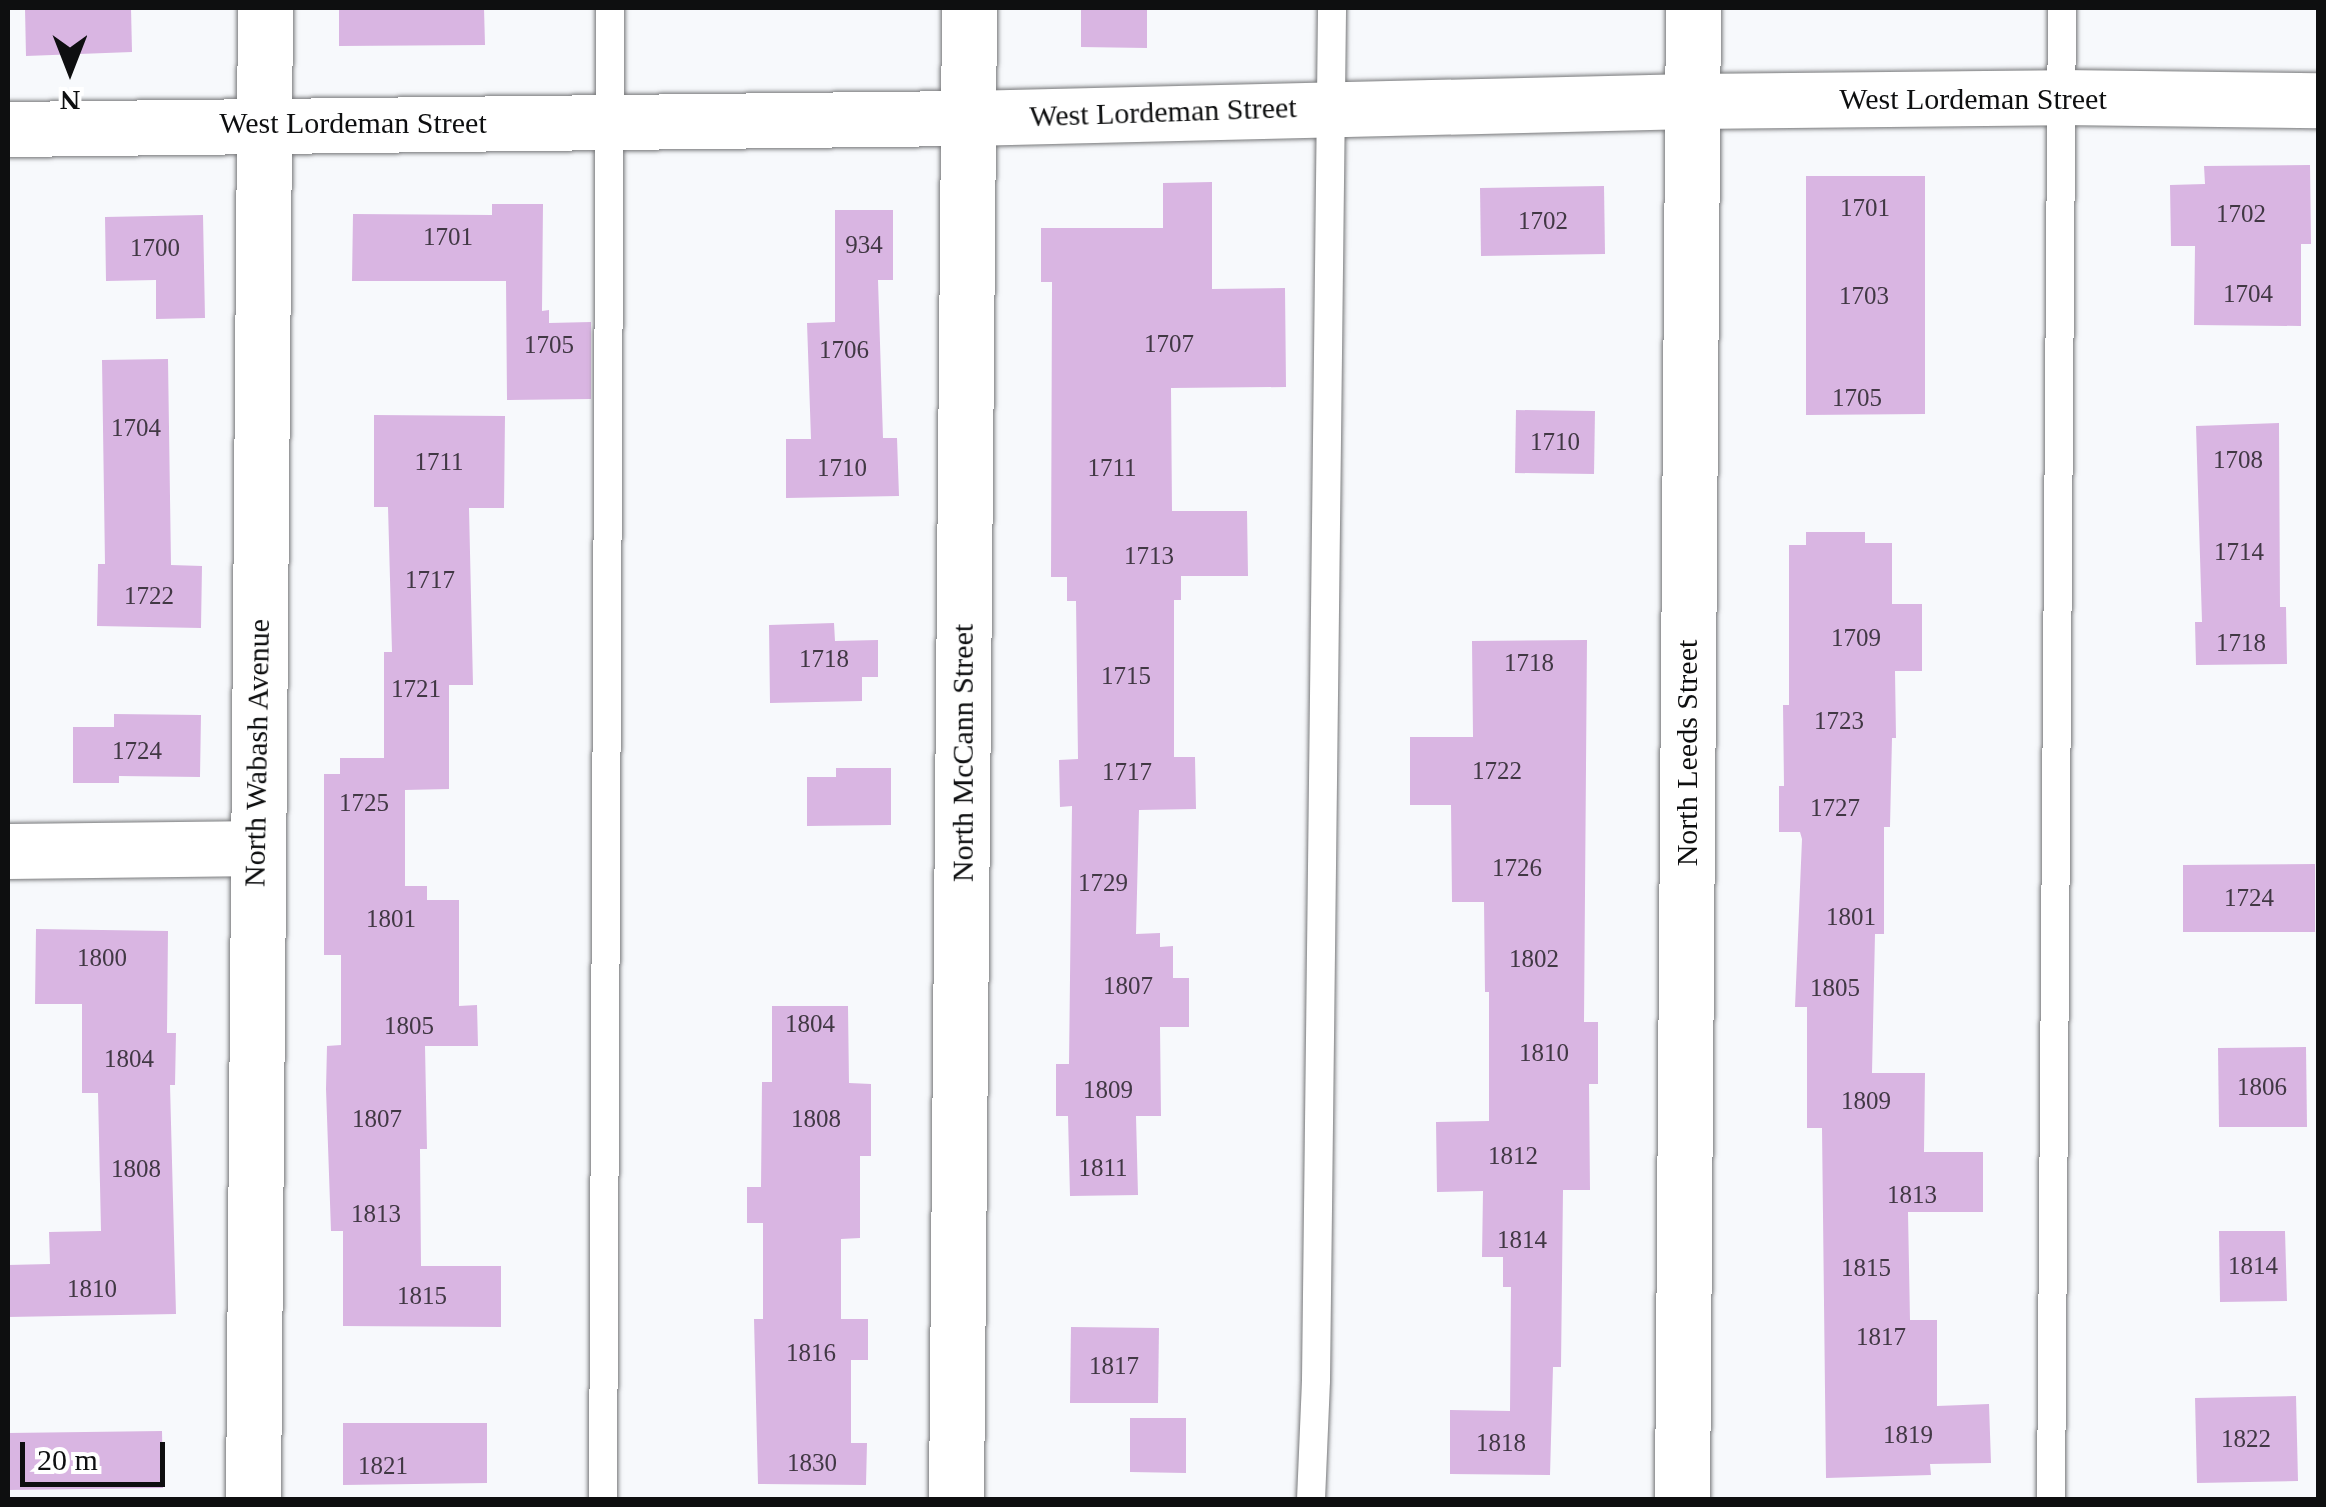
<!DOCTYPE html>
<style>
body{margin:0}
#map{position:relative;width:2326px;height:1507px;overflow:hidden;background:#f7f9fc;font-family:"Times New Roman",serif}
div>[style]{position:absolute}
.building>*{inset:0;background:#d9b5e2}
.roads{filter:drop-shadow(0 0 2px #77787a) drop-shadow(0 0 2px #77787a)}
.lane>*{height:28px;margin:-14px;padding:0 14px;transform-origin:14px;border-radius:14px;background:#fff}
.street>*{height:55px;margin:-27.5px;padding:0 27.5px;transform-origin:27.5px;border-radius:27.5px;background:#fff}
span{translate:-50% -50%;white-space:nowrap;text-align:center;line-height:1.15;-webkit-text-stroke:9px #fff;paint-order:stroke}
.number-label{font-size:25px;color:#413844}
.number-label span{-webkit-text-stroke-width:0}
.street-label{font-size:30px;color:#0e0f10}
.frame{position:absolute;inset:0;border:10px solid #0e0f10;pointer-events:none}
.north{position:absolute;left:20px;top:20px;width:100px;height:100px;-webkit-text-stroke:8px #fff;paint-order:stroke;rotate:180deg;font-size:28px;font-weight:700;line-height:40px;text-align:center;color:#0e0f10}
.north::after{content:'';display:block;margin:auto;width:35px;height:45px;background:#0e0f10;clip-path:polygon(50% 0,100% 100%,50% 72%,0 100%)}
.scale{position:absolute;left:20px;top:1442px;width:145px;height:45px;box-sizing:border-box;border:5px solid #0e0f10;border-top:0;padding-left:12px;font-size:30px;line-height:35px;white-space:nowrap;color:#0e0f10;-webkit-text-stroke:8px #fff;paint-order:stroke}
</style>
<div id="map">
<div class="building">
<i style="clip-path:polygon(25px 8px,131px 8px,132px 52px,26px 56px)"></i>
<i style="clip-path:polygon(339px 8px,484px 8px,485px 45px,339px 46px)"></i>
<i style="clip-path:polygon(1081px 8px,1147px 8px,1147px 48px,1081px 47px)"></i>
<i style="clip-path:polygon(2310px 165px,2311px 244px,2301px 244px,2301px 326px,2194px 325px,2195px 246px,2171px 246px,2170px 185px,2205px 184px,2204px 166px)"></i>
<i style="clip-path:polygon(1806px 176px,1925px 176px,1925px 414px,1806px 415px)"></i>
<i style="clip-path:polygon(1212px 182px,1212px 289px,1285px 288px,1286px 387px,1171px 388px,1172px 511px,1247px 511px,1248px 576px,1181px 576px,1181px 600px,1174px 600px,1174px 757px,1195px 757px,1196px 809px,1139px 810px,1136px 934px,1160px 933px,1160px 947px,1173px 946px,1173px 978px,1189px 978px,1189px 1027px,1160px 1027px,1161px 1116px,1136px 1116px,1138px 1195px,1070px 1196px,1068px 1116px,1056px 1116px,1056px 1064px,1069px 1064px,1072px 806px,1060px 807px,1059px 760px,1078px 759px,1076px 601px,1067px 601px,1067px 577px,1051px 577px,1052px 282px,1041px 282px,1041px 228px,1163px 228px,1163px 183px)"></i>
<i style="clip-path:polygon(1604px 186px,1605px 254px,1481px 256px,1480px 188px)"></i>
<i style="clip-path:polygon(492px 204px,543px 204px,542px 311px,549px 310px,549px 323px,591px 322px,591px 399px,507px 400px,506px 281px,352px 281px,353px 214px,492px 215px)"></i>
<i style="clip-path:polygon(835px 210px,893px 210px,893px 280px,878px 280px,883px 438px,897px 438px,899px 496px,786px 498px,786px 439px,811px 439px,807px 323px,835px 322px)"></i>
<i style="clip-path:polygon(203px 215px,205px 318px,156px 319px,156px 280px,106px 281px,105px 217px)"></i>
<i style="clip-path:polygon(168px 359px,171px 565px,202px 566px,201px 628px,97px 626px,98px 564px,105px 564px,102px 360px)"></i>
<i style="clip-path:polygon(1516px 410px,1595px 411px,1594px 474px,1515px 473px)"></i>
<i style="clip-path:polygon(374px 415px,505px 416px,504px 508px,469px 508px,473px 685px,449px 685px,449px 789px,405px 790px,405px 886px,427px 886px,427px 900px,459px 900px,459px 1006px,477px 1005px,478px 1046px,425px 1046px,427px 1149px,420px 1149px,421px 1266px,501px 1266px,501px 1327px,343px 1326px,343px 1231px,331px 1231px,326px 1089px,327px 1046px,341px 1045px,341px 955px,324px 955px,324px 774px,340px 774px,340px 758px,384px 758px,384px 652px,392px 652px,388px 507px,374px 507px)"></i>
<i style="clip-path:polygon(2279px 423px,2280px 607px,2286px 607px,2287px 664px,2196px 665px,2195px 622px,2202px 622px,2196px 426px)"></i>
<i style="clip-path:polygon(1806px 532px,1865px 532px,1865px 543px,1892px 543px,1892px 604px,1922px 604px,1922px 671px,1895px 671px,1896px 738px,1892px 738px,1890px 827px,1884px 827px,1884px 934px,1875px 934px,1872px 1073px,1925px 1073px,1924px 1152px,1983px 1152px,1983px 1212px,1908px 1212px,1910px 1320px,1937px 1320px,1937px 1406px,1989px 1404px,1991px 1463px,1930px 1464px,1931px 1475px,1826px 1478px,1822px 1128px,1807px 1128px,1807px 1007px,1795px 1007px,1802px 839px,1800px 832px,1779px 832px,1779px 786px,1784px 786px,1783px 705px,1789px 705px,1789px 545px,1806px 545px)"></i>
<i style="clip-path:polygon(834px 623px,835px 641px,878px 640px,878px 677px,862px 677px,862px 701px,770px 703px,769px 625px)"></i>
<i style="clip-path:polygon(1587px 640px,1584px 1022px,1598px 1022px,1598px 1084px,1589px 1084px,1590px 1190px,1563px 1190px,1561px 1367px,1553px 1367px,1550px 1475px,1450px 1474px,1450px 1410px,1510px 1411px,1511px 1287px,1503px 1287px,1503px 1257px,1482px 1257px,1483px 1191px,1437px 1192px,1436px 1122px,1489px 1121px,1489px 992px,1485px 992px,1484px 902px,1452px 902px,1451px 805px,1410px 805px,1410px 737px,1473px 737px,1472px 641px)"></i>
<i style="clip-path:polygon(114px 714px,201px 715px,200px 777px,119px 776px,119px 783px,73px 783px,73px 727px,114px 727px)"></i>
<i style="clip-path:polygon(836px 768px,891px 768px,891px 825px,807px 826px,807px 777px,836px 777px)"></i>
<i style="clip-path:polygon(2315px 864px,2315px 932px,2183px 932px,2183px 865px)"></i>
<i style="clip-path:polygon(36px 929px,168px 931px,167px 1033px,176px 1033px,175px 1085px,170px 1085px,176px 1314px,8px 1317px,8px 1265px,50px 1264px,49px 1232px,101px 1231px,98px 1093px,82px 1093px,82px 1004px,35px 1004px)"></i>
<i style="clip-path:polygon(772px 1006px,848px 1006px,849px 1083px,871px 1084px,871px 1156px,860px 1156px,860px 1238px,841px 1239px,841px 1319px,868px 1319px,868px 1360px,851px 1360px,851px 1443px,867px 1443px,866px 1485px,758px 1484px,754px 1319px,763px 1319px,763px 1223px,747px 1223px,747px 1187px,761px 1187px,762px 1082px,772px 1082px)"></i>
<i style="clip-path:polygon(2306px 1047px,2307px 1127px,2219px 1127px,2218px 1048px)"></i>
<i style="clip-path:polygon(2219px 1231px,2285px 1231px,2287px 1301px,2220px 1302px)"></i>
<i style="clip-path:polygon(1071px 1327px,1159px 1328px,1158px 1403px,1070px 1403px)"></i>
<i style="clip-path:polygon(2296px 1396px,2298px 1481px,2197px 1483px,2195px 1398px)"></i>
<i style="clip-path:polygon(1130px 1418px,1186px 1418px,1186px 1473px,1130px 1472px)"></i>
<i style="clip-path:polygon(343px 1423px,487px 1423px,487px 1483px,343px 1485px)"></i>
<i style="clip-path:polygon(162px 1431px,163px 1488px,8px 1490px,8px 1433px)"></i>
</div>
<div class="roads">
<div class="lane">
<i style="left:603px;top:1500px;width:1492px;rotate:-89.73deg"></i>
<i style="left:1311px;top:1500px;width:120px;rotate:-87.6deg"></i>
<i style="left:1316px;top:1380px;width:1372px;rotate:-89.33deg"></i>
<i style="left:2051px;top:1500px;width:1492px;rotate:-89.58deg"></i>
</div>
<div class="street">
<i style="left:8px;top:129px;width:960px;rotate:-0.66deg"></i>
<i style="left:968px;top:118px;width:724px;rotate:-1.35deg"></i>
<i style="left:1692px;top:101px;width:369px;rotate:-0.6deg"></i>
<i style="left:2061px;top:97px;width:257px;rotate:0.7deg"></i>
<i style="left:8px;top:851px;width:248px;rotate:-0.7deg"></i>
<i style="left:253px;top:1500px;width:1492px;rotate:-89.54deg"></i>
<i style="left:956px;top:1500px;width:1492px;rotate:-89.5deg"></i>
<i style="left:1682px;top:1500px;width:1492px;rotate:-89.58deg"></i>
</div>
</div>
<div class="number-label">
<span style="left:1865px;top:208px">1701</span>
<span style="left:2241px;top:214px">1702</span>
<span style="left:1543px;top:221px">1702</span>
<span style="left:448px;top:237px">1701</span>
<span style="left:864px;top:245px">934</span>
<span style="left:155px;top:248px">1700</span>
<span style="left:2248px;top:294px">1704</span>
<span style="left:1864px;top:296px">1703</span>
<span style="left:1169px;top:344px">1707</span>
<span style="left:549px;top:345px">1705</span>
<span style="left:844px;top:350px">1706</span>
<span style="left:1857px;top:398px">1705</span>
<span style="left:136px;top:428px">1704</span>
<span style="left:1555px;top:442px">1710</span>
<span style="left:2238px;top:460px">1708</span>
<span style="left:439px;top:462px">1711</span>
<span style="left:842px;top:468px">1710</span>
<span style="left:1112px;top:468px">1711</span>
<span style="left:2239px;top:552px">1714</span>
<span style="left:1149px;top:556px">1713</span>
<span style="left:430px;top:580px">1717</span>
<span style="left:149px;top:596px">1722</span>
<span style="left:1856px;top:638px">1709</span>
<span style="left:2241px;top:643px">1718</span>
<span style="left:824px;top:659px">1718</span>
<span style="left:1529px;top:663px">1718</span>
<span style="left:1126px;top:676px">1715</span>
<span style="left:416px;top:689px">1721</span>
<span style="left:1839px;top:721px">1723</span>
<span style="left:137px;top:751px">1724</span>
<span style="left:1497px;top:771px">1722</span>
<span style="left:1127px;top:772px">1717</span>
<span style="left:364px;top:803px">1725</span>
<span style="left:1835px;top:808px">1727</span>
<span style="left:1517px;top:868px">1726</span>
<span style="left:1103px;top:883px">1729</span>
<span style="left:2249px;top:898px">1724</span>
<span style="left:1851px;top:917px">1801</span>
<span style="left:391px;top:919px">1801</span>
<span style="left:102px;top:958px">1800</span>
<span style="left:1534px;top:959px">1802</span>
<span style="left:1128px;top:986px">1807</span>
<span style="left:1835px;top:988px">1805</span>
<span style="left:810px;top:1024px">1804</span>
<span style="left:409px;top:1026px">1805</span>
<span style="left:1544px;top:1053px">1810</span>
<span style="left:129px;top:1059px">1804</span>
<span style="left:2262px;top:1087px">1806</span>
<span style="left:1108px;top:1090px">1809</span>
<span style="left:1866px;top:1101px">1809</span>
<span style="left:377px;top:1119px">1807</span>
<span style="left:816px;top:1119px">1808</span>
<span style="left:1513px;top:1156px">1812</span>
<span style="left:1103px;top:1168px">1811</span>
<span style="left:136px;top:1169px">1808</span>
<span style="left:1912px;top:1195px">1813</span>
<span style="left:376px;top:1214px">1813</span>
<span style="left:1522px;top:1240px">1814</span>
<span style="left:2253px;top:1266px">1814</span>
<span style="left:1866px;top:1268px">1815</span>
<span style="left:92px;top:1289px">1810</span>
<span style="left:422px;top:1296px">1815</span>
<span style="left:1881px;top:1337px">1817</span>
<span style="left:811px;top:1353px">1816</span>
<span style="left:1114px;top:1366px">1817</span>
<span style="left:1908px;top:1435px">1819</span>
<span style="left:2246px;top:1439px">1822</span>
<span style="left:1501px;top:1443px">1818</span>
<span style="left:812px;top:1463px">1830</span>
<span style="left:383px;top:1466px">1821</span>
</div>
<div class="street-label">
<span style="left:1973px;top:99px">West Lordeman Street</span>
<span style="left:1163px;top:112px;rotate:-2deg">West Lordeman Street</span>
<span style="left:353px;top:123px">West Lordeman Street</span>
<span style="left:257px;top:753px;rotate:-89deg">North Wabash Avenue</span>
<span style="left:963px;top:753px;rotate:-90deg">North McCann Street</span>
<span style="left:1687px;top:753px;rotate:-90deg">North Leeds Street</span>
</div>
<div class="frame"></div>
<div class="north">N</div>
<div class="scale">20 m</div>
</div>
